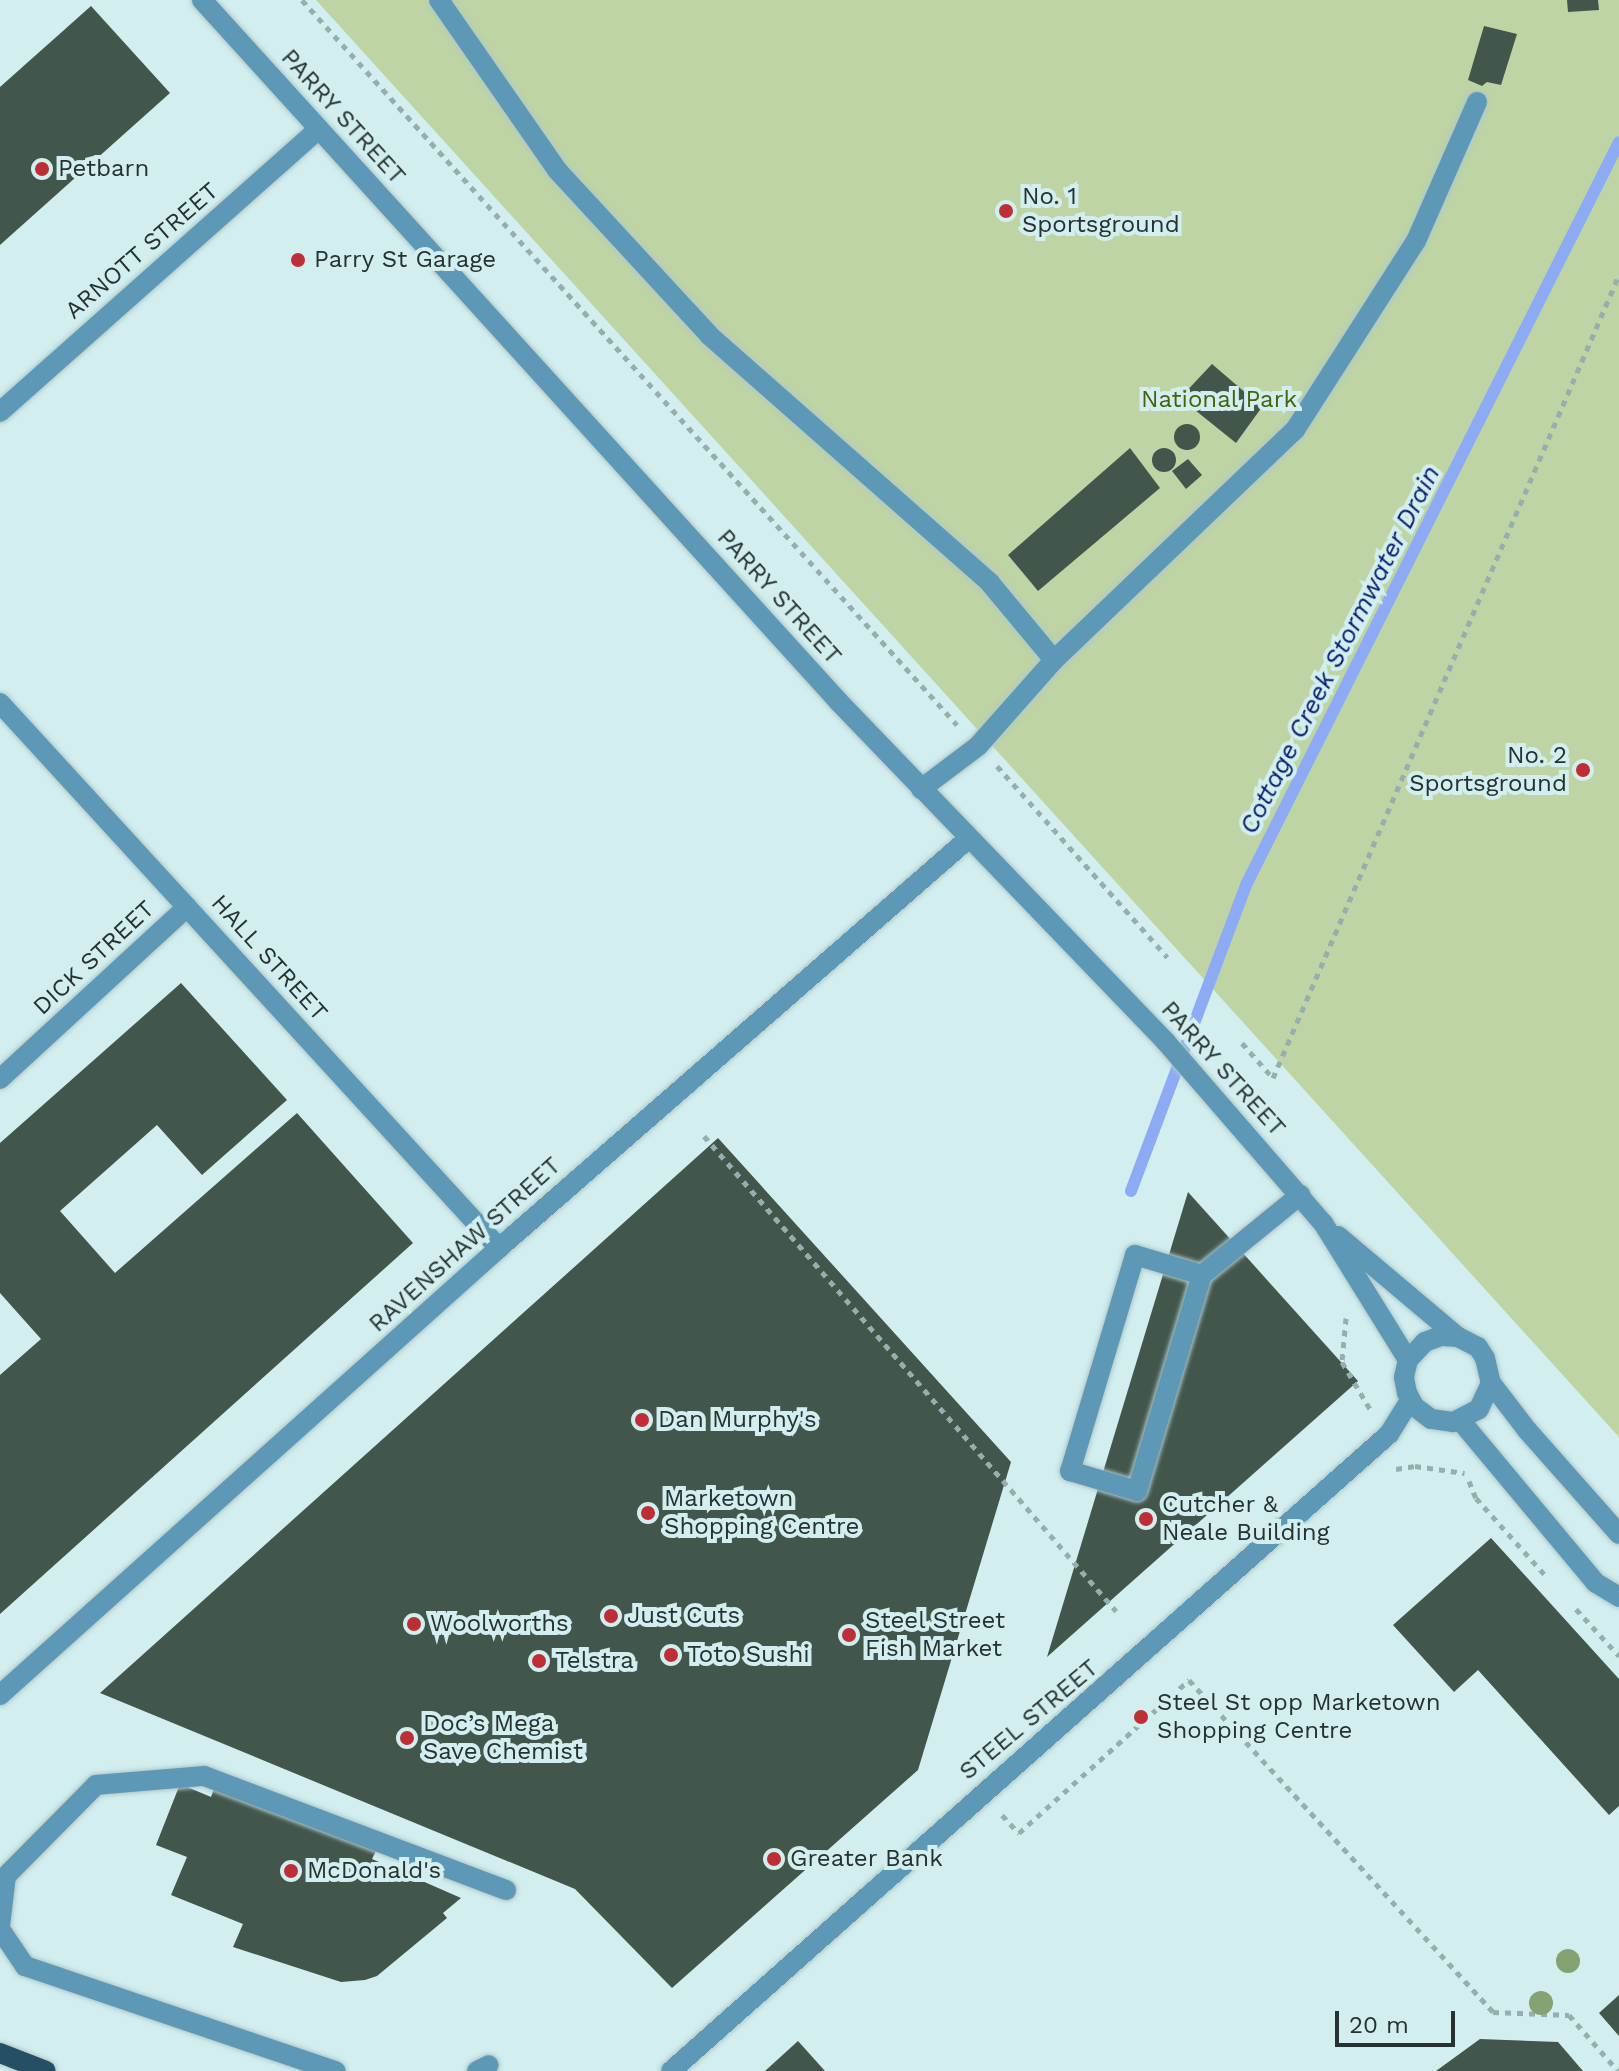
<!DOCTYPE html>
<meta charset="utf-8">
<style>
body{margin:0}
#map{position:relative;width:1619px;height:2071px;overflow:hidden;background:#d2eeef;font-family:"Work Sans",sans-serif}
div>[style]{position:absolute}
.green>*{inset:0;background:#bed4a4}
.stream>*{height:12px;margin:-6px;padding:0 6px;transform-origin:6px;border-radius:6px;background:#8dabf5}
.building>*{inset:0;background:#42564b}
.round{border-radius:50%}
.path>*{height:5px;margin-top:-2.5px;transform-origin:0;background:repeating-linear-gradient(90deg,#97aeae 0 6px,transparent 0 12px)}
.roads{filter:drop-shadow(0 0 2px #b0c8c9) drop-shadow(0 0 2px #b0c8c9)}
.minor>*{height:20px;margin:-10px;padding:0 10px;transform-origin:10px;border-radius:10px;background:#5d99b7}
.major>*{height:20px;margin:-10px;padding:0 10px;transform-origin:10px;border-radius:10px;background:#254f64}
.trees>*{width:24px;height:24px;margin:-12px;border-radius:50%;background:#85a272}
.dots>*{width:22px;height:22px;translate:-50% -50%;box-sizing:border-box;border:4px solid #d2eeef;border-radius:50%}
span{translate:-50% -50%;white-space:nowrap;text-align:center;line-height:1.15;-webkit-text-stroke:8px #d2eeef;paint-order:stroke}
.street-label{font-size:24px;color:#263131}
.poi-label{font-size:24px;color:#263131}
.left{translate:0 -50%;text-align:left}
.right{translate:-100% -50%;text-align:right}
.park-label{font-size:24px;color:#46630b}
.water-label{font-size:26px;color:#0c1e70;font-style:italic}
.scale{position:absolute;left:1335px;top:2011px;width:120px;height:36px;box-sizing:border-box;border:4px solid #263131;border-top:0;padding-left:10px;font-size:24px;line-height:28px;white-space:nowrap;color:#263131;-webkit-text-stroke:6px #d2eeef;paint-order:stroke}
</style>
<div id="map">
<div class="green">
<i style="clip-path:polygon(316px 0,1619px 0,1619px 1437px,1279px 1062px)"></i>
</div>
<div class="stream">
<i style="left:1131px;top:1191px;width:329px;rotate:-69.4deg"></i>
<i style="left:1247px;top:883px;width:829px;rotate:-63.34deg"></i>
</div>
<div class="building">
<i style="clip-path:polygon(1567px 0,1598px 0,1599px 10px,1568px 12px)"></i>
<i style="clip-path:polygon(91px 6px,170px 93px,0 245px,0 87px)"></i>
<i style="clip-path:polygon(1484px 26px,1517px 34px,1501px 85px,1487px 82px,1482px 86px,1468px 80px)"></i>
<i style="clip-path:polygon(1212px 364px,1262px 407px,1236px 443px,1180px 398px)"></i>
<i class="round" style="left:1174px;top:424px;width:26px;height:26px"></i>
<i class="round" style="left:1152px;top:448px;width:24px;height:24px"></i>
<i style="clip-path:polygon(1130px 448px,1160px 488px,1038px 591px,1008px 555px)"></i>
<i style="clip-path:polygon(1188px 459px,1202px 475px,1186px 489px,1172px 471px)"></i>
<i style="clip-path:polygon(181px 983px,287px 1100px,202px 1175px,157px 1125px,60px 1211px,115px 1273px,297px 1113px,413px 1243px,0 1614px,0 1375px,41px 1339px,0 1293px,0 1143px)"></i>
<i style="clip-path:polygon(718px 1138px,1011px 1462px,918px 1770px,672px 1988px,575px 1889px,100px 1693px)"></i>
<i style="clip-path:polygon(1188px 1192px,1358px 1381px,1047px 1657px)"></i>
<i style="clip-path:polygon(1491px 1538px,1619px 1679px,1619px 1806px,1609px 1815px,1478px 1670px,1454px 1692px,1393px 1625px)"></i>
<i style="clip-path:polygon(180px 1784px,211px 1797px,214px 1789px,376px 1851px,372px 1859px,461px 1898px,443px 1913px,447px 1918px,377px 1976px,365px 1980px,341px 1982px,233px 1947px,243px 1924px,171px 1895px,187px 1857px,156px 1845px)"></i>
<i style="clip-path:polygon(1619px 1995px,1619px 2036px,1599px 2013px)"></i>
<i style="clip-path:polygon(1480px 2039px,1558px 2042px,1583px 2071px,1436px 2071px)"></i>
<i style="clip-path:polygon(798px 2041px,825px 2071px,765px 2071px)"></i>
</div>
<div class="path">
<i style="left:302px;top:0;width:977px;rotate:47.9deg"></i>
<i style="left:997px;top:766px;width:256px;rotate:48.3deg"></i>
<i style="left:1242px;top:1043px;width:47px;rotate:48.5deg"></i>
<i style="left:1273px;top:1078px;width:874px;rotate:-66.69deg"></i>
<i style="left:704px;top:1136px;width:629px;rotate:49.06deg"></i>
<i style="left:1346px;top:1318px;width:44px;rotate:95.2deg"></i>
<i style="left:1342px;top:1362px;width:55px;rotate:59.2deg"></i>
<i style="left:1396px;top:1469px;width:19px;rotate:-9deg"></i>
<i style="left:1415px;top:1466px;width:50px;rotate:8deg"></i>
<i style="left:1469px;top:1481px;width:18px;rotate:68deg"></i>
<i style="left:1476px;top:1498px;width:103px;rotate:48.1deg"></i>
<i style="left:1576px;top:1609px;width:64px;rotate:47.5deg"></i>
<i style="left:1002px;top:1815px;width:25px;rotate:47deg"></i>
<i style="left:1019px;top:1833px;width:229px;rotate:-42deg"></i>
<i style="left:1189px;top:1680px;width:450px;rotate:47.5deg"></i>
<i style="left:1493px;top:2012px;width:76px;rotate:2.3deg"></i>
<i style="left:1569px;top:2015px;width:74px;rotate:48.8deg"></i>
</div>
<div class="roads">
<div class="minor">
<i style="left:202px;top:0;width:947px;rotate:47.78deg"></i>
<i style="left:838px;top:701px;width:473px;rotate:46.1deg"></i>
<i style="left:1166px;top:1042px;width:240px;rotate:49.1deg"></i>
<i style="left:1323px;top:1223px;width:161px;rotate:58.2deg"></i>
<i style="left:439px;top:0;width:207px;rotate:55.2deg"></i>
<i style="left:557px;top:170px;width:224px;rotate:47.3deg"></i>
<i style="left:709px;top:335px;width:375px;rotate:41.4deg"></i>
<i style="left:990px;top:583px;width:100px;rotate:50.3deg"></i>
<i style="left:0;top:412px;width:426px;rotate:-41.6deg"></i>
<i style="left:0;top:703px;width:739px;rotate:47.52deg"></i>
<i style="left:921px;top:789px;width:71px;rotate:-37deg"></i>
<i style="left:978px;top:746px;width:115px;rotate:-48.5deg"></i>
<i style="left:1054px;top:660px;width:333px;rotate:-43.7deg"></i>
<i style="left:1295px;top:430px;width:224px;rotate:-57.4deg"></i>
<i style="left:1416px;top:241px;width:152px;rotate:-66.3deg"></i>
<i style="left:0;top:1079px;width:254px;rotate:-42.6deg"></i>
<i style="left:1338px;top:1236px;width:157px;rotate:40.1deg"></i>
<i style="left:1458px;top:1337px;width:22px;rotate:27deg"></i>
<i style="left:1478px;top:1347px;width:13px;rotate:58deg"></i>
<i style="left:1485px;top:1358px;width:26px;rotate:77deg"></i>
<i style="left:1491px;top:1383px;width:29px;rotate:115deg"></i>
<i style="left:1479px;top:1409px;width:29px;rotate:153deg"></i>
<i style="left:1453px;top:1422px;width:22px;rotate:-172deg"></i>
<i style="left:1431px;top:1419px;width:21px;rotate:-143deg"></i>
<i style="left:1414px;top:1406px;width:15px;rotate:-118deg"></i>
<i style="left:1407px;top:1393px;width:16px;rotate:-101deg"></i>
<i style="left:1404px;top:1377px;width:17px;rotate:-77deg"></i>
<i style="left:1408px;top:1360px;width:25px;rotate:-47deg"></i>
<i style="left:1425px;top:1342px;width:17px;rotate:-21deg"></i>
<i style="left:1441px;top:1336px;width:17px;rotate:3deg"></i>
<i style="left:1202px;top:1275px;width:70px;rotate:-163.4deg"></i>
<i style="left:1135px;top:1255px;width:226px;rotate:106.7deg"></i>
<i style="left:1070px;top:1471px;width:70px;rotate:16.6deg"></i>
<i style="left:1137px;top:1491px;width:226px;rotate:-73.3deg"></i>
<i style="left:1202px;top:1275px;width:127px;rotate:-39.2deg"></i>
<i style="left:1491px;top:1383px;width:59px;rotate:52.5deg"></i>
<i style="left:1527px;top:1430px;width:139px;rotate:48.5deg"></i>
<i style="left:1460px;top:1420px;width:212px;rotate:50.2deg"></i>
<i style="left:1596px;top:1583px;width:27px;rotate:31deg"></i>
<i style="left:0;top:1695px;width:670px;rotate:-41.85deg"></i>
<i style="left:499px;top:1248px;width:622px;rotate:-41.09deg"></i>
<i style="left:0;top:1926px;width:50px;rotate:-83.2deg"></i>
<i style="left:6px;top:1876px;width:128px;rotate:-45.3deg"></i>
<i style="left:96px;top:1785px;width:108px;rotate:-4.8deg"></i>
<i style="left:204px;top:1776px;width:323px;rotate:20.7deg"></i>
<i style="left:0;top:1929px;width:45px;rotate:56deg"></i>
<i style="left:25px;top:1966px;width:328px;rotate:18.7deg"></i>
<i style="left:477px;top:2071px;width:13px;rotate:-27deg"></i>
<i style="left:671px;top:2071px;width:960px;rotate:-41.58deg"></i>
<i style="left:1389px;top:1434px;width:40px;rotate:-58deg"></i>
</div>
<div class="major">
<i style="left:0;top:2053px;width:49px;rotate:21.4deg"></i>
</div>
</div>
<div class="trees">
<i style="left:1568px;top:1961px"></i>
<i style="left:1541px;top:2003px"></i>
</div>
<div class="dots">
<i style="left:42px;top:169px;background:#be2e36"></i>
<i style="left:1006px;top:211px;background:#be2e36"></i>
<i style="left:298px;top:260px;background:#be2e36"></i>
<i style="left:1583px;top:770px;background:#be2e36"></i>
<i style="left:642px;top:1420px;background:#be2e36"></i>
<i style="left:648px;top:1513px;background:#be2e36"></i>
<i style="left:1146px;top:1519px;background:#be2e36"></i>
<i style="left:611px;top:1616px;background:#be2e36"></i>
<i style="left:414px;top:1624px;background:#be2e36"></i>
<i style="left:849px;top:1635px;background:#be2e36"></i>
<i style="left:671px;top:1655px;background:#be2e36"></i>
<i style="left:539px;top:1661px;background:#be2e36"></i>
<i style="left:1141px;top:1717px;background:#be2e36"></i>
<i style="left:407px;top:1738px;background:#be2e36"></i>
<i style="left:774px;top:1859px;background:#be2e36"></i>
<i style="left:291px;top:1871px;background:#be2e36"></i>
</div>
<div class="street-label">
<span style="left:343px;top:117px;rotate:48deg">PARRY STREET</span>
<span style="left:142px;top:251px;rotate:-41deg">ARNOTT STREET</span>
<span style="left:779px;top:597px;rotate:48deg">PARRY STREET</span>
<span style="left:94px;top:958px;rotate:-43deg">DICK STREET</span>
<span style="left:269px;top:958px;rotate:48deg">HALL STREET</span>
<span style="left:1223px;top:1069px;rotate:48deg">PARRY STREET</span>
<span style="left:465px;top:1245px;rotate:-42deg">RAVENSHAW STREET</span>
<span style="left:1029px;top:1720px;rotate:-40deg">STEEL STREET</span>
</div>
<div class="poi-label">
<span class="left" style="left:58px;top:169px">Petbarn</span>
<span class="left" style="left:1022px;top:211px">No. 1<br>Sportsground</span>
<span class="left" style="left:314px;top:260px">Parry St Garage</span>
<span class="right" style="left:1567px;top:770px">No. 2<br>Sportsground</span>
<span class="left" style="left:658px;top:1420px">Dan Murphy's</span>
<span class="left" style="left:664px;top:1513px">Marketown<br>Shopping Centre</span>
<span class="left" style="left:1162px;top:1519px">Cutcher &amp;<br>Neale Building</span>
<span class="left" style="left:627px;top:1616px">Just Cuts</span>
<span class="left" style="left:865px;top:1635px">Steel Street<br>Fish Market</span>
<span class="left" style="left:430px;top:1624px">Woolworths</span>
<span class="left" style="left:687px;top:1655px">Toto Sushi</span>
<span class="left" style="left:555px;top:1661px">Telstra</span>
<span class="left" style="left:1157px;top:1717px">Steel St opp Marketown<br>Shopping Centre</span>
<span class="left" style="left:423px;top:1738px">Doc’s Mega<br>Save Chemist</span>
<span class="left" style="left:790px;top:1859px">Greater Bank</span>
<span class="left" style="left:307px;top:1871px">McDonald's</span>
</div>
<div class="park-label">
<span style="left:1219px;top:400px">National Park</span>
</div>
<div class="water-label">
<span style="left:1340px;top:650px;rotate:-63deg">Cottage Creek Stormwater Drain</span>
</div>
<div class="scale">20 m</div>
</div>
